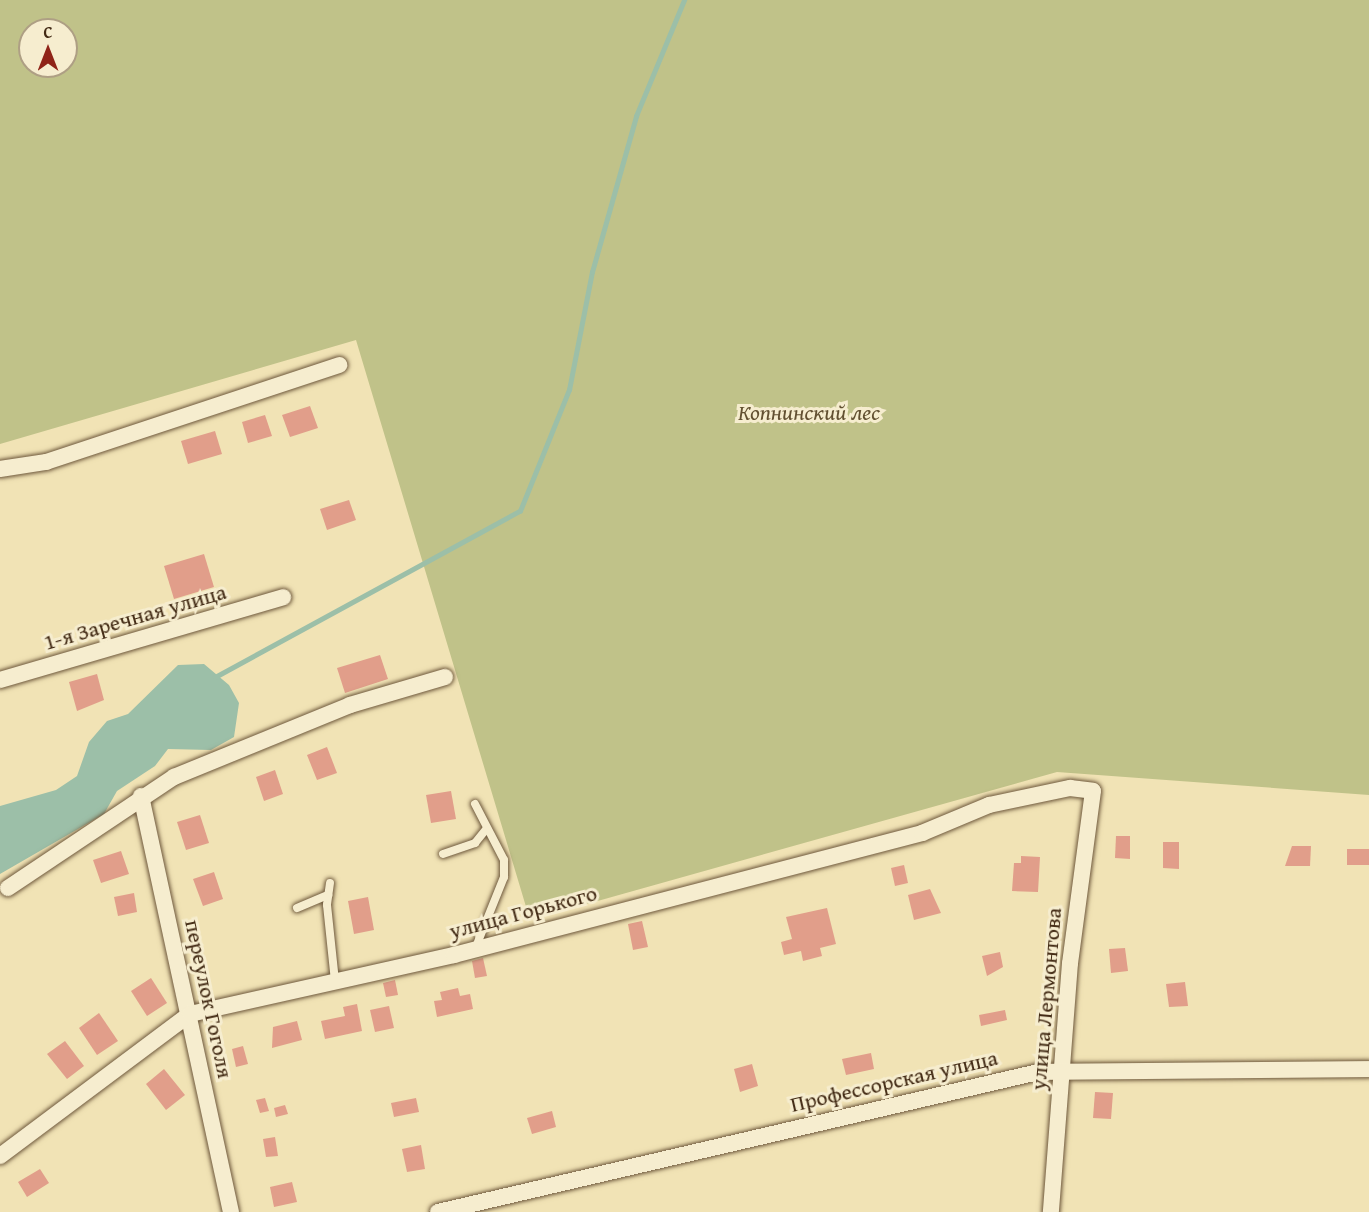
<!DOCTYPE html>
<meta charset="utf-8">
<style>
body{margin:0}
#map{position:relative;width:1369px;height:1212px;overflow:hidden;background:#f1e3b5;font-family:"Gentium Book Plus",serif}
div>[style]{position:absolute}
.green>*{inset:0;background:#c0c289}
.water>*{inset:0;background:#9cbfa8}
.stream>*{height:4.5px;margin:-2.25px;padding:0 2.25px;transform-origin:2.25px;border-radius:2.25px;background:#9cbfa8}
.building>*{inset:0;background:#e19e8a}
.roads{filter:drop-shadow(0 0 2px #6e583c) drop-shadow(0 0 2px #6e583c)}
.service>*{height:8px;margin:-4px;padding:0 4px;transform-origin:4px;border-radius:4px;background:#f6edcf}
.minor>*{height:16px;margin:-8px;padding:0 8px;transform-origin:8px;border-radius:8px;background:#f6edcf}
span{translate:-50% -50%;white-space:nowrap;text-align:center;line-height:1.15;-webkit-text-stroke:6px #f6edcf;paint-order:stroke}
.park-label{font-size:22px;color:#625031;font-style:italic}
.street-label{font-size:22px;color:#422a14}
.north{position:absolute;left:18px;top:18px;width:60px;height:60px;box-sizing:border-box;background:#f6edcf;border:2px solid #ae9f84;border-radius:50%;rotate:0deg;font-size:16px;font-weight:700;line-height:24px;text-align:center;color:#422a14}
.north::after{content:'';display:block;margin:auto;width:21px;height:27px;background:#8f2418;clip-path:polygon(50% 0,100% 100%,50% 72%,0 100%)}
</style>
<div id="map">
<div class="green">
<i style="clip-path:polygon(evenodd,0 0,1369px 0,1369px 795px,1057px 772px,530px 920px,356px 340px,0 444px,0 0,30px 30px,66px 30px,66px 66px,30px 66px,30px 30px)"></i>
</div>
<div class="water">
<i style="clip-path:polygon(204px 664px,229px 685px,239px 703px,234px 737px,211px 750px,168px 749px,155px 766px,117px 791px,104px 814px,0 874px,0 806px,56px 790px,77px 776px,89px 742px,107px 721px,128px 714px,178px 665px)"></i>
</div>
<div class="stream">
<i style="left:215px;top:677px;width:347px;rotate:-28.6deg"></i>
<i style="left:520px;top:511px;width:131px;rotate:-68deg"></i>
<i style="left:569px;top:390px;width:120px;rotate:-79deg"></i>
<i style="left:592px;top:272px;width:162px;rotate:-74.2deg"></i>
<i style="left:636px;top:116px;width:126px;rotate:-67.5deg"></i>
</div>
<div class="building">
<i style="clip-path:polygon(310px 406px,318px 428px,290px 437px,282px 415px)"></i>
<i style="clip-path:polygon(265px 415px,272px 436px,248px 443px,242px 422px)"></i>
<i style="clip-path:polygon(215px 431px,222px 454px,188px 464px,181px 441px)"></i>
<i style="clip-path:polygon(349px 500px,356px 520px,327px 530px,320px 509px)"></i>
<i style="clip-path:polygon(204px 554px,214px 587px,174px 599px,164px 566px)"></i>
<i style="clip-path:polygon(380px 655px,388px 679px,345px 693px,337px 668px)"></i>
<i style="clip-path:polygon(97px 674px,104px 700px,77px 711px,69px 682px)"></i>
<i style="clip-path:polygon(327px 747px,337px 773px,317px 780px,307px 755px)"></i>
<i style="clip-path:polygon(275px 770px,283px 794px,264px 801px,256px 777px)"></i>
<i style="clip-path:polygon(451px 791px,456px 819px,431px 823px,426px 795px)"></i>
<i style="clip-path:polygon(200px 815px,209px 843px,186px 850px,177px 822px)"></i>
<i style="clip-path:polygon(1116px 836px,1130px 836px,1130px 859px,1115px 858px)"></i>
<i style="clip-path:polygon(1163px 842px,1179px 842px,1179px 869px,1163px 868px)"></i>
<i style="clip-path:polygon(1292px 846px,1311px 846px,1310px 866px,1285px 866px)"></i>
<i style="clip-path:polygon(1347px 849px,1369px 849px,1369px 865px,1347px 865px)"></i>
<i style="clip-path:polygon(121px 851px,129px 874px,101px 883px,93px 860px)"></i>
<i style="clip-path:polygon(1021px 856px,1040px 857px,1038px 892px,1012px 891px,1014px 863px,1021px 863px)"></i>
<i style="clip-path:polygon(904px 865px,908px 883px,895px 886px,891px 868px)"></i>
<i style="clip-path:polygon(214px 872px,223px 899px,203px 906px,193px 879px)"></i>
<i style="clip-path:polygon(930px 889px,941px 913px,914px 920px,908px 895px)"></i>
<i style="clip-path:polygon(134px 893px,137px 912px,118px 916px,114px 897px)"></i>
<i style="clip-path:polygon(368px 897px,374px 930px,354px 934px,348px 901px)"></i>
<i style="clip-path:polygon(827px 908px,836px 944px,820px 948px,822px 956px,803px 961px,801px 951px,784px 955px,781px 942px,792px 939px,786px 917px)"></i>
<i style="clip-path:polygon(642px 921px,648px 947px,633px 950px,628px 924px)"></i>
<i style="clip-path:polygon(1125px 948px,1128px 971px,1111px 973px,1109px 949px)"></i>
<i style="clip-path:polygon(1000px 952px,1003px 967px,987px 976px,982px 956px)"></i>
<i style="clip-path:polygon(483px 958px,487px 976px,475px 978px,472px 961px)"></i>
<i style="clip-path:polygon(151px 978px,167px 1003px,147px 1016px,131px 991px)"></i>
<i style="clip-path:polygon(395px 980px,398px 995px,386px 997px,383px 983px)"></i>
<i style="clip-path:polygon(1185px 982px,1188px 1006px,1169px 1007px,1166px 984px)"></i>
<i style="clip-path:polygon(458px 988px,460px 996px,470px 994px,473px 1009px,437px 1017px,434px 1001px,442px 1000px,440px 992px)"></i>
<i style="clip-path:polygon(357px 1004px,362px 1031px,325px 1039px,321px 1021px,345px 1016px,343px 1007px)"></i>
<i style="clip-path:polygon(389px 1006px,394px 1028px,375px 1032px,370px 1010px)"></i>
<i style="clip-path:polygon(1005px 1010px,1007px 1020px,981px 1026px,979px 1015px)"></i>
<i style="clip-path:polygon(99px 1013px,118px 1041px,97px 1055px,79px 1028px)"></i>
<i style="clip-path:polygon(297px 1021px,302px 1040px,272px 1048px,273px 1027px)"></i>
<i style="clip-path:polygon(65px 1041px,84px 1066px,67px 1079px,47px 1054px)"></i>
<i style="clip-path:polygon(243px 1046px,248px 1064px,236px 1067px,232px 1049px)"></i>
<i style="clip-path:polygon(871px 1053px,874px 1069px,846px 1075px,842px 1059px)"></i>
<i style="clip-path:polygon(752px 1064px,758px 1086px,740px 1092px,734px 1069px)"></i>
<i style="clip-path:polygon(164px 1069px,185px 1095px,166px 1110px,146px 1084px)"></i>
<i style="clip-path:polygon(1095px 1092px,1113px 1093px,1111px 1119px,1093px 1118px)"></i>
<i style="clip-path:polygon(265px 1098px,269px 1111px,260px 1113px,256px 1100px)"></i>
<i style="clip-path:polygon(416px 1098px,419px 1112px,394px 1117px,391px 1103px)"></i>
<i style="clip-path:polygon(285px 1105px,288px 1114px,276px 1117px,274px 1108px)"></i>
<i style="clip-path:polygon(552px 1111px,556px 1127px,532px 1134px,527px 1118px)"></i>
<i style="clip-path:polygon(275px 1137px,278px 1156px,266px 1157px,263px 1139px)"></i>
<i style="clip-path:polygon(421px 1145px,425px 1169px,407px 1172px,402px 1149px)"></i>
<i style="clip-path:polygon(40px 1169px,49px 1183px,27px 1197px,18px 1182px)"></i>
<i style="clip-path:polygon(292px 1182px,297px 1202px,274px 1207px,270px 1187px)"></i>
</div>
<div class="roads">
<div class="service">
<i style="left:475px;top:804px;width:63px;rotate:62.6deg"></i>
<i style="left:504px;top:860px;width:17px;rotate:90deg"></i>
<i style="left:504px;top:877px;width:78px;rotate:111.9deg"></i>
<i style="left:443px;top:854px;width:34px;rotate:-19deg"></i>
<i style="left:475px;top:843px;width:19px;rotate:-51deg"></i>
<i style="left:330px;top:883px;width:22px;rotate:98deg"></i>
<i style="left:327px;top:905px;width:76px;rotate:84deg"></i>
<i style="left:297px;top:908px;width:34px;rotate:-23deg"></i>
</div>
<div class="minor">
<i style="left:0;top:469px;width:47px;rotate:-8.7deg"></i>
<i style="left:46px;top:462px;width:309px;rotate:-18.3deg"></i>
<i style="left:0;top:680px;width:295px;rotate:-16.3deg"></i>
<i style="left:141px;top:796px;width:426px;rotate:77.8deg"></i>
<i style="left:8px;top:888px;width:200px;rotate:-33.8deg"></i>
<i style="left:174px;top:777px;width:190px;rotate:-22.2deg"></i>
<i style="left:350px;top:705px;width:99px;rotate:-16.4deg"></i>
<i style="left:0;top:1156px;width:237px;rotate:-36.8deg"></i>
<i style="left:190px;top:1014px;width:271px;rotate:-12.6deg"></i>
<i style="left:454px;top:955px;width:484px;rotate:-14.6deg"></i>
<i style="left:922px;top:833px;width:73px;rotate:-22.7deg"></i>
<i style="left:989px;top:805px;width:83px;rotate:-11.9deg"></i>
<i style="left:1070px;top:788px;width:23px;rotate:7deg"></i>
<i style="left:1093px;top:791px;width:174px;rotate:97.6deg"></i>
<i style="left:1070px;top:963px;width:250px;rotate:94.4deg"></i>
<i style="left:438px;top:1212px;width:616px;rotate:-13.13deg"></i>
<i style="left:1038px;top:1072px;width:331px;rotate:-0.5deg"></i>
</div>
</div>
<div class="park-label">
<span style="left:809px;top:413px">Копнинский лес</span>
</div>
<div class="street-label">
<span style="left:135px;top:617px;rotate:-16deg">1-я Заречная улица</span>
<span style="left:523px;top:912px;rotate:-15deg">улица Горького</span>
<span style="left:209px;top:999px;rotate:78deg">переулок Гоголя</span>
<span style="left:1046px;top:999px;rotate:-85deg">улица Лермонтова</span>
<span style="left:894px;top:1081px;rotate:-13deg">Профессорская улица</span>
</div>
<div class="north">С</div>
</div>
